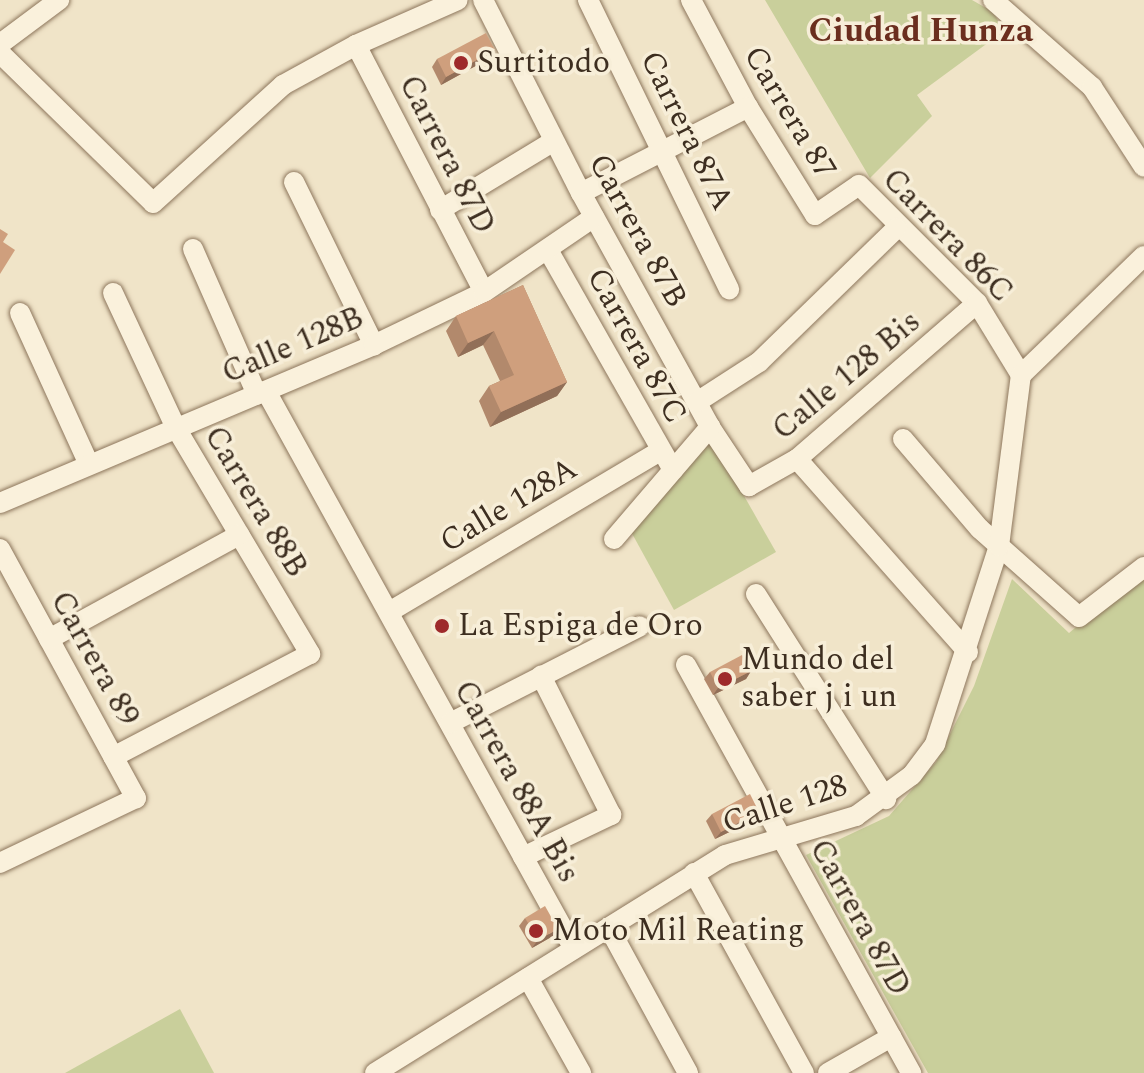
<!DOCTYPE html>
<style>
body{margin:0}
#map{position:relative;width:1144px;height:1073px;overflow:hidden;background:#f0e4c8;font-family:Spectral,serif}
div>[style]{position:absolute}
.green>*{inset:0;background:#c9cf9b}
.roads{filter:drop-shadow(0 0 2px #8d765c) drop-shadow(0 0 2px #8d765c)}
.minor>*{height:20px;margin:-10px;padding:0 10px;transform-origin:10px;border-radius:10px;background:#faf1dc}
.wall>*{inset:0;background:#b2896c}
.shaded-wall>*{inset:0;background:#916f58}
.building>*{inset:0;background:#cf9f7d}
.dots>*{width:22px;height:22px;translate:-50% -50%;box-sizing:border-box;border:4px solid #f7eed8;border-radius:50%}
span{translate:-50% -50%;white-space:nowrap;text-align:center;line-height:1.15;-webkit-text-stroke:7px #f7eed8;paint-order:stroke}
.poi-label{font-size:32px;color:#3d2e20}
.left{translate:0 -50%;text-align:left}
.street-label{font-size:32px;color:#3d2e20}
.neighbourhood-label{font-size:34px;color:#6b2e1e;font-weight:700}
</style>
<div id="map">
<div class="green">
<i style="clip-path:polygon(765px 0,972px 0,993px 12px,1004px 31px,917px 95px,932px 116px,870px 178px)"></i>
<i style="clip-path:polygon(710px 436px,776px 552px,674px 610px,629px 528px)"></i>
<i style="clip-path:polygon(1144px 570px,1144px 1073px,928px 1073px,806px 855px,889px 816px,936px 762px,974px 686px,1012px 579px,1069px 633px)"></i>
<i style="clip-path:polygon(180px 1009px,214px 1073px,65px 1073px)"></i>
</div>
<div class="roads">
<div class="minor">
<i style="left:483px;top:0;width:216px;rotate:63.1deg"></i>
<i style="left:581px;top:193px;width:267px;rotate:61.1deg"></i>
<i style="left:710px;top:427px;width:71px;rotate:56.5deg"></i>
<i style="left:749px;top:486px;width:55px;rotate:-29.4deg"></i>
<i style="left:797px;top:459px;width:238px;rotate:-40.9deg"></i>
<i style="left:588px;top:0;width:322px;rotate:64deg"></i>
<i style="left:691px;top:0;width:121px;rotate:62deg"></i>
<i style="left:748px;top:107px;width:127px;rotate:58.2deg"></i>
<i style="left:815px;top:215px;width:53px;rotate:-34.3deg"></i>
<i style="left:859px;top:185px;width:167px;rotate:45deg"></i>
<i style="left:977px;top:303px;width:84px;rotate:58.6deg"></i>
<i style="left:993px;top:0;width:132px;rotate:41.3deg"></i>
<i style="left:1092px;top:87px;width:95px;rotate:57deg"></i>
<i style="left:0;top:44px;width:74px;rotate:-36.7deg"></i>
<i style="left:356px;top:45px;width:278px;rotate:62.6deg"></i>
<i style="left:0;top:53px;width:214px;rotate:44.4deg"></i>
<i style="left:153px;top:203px;width:176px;rotate:-42.2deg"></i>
<i style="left:283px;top:85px;width:83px;rotate:-28.7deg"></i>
<i style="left:356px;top:45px;width:111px;rotate:-23.8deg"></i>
<i style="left:294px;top:182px;width:182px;rotate:63.9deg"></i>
<i style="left:581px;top:193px;width:188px;rotate:-27.2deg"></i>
<i style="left:440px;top:210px;width:133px;rotate:-31.2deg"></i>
<i style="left:193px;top:249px;width:159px;rotate:66.3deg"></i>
<i style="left:548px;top:250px;width:253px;rotate:60.4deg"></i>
<i style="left:113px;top:293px;width:149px;rotate:65deg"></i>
<i style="left:176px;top:428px;width:263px;rotate:59.3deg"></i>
<i style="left:310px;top:654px;width:222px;rotate:152.4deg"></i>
<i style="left:20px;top:313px;width:164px;rotate:65.5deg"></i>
<i style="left:266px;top:391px;width:637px;rotate:61.1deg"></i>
<i style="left:697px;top:402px;width:74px;rotate:-32.8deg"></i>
<i style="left:759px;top:362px;width:192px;rotate:-44.2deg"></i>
<i style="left:903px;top:439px;width:118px;rotate:49.5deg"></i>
<i style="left:980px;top:529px;width:132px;rotate:41.6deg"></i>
<i style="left:1079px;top:617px;width:82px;rotate:-37.6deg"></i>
<i style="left:797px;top:459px;width:258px;rotate:48.5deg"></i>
<i style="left:0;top:503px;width:406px;rotate:-22.9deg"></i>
<i style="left:374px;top:345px;width:122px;rotate:-25.7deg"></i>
<i style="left:484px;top:292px;width:133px;rotate:-34.3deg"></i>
<i style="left:614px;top:539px;width:148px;rotate:-49.4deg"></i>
<i style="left:0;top:549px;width:284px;rotate:61.4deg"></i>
<i style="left:136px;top:798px;width:151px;rotate:154.5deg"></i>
<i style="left:756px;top:594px;width:243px;rotate:57.6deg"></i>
<i style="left:389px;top:612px;width:315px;rotate:-30.7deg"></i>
<i style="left:49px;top:639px;width:217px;rotate:-28.7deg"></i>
<i style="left:686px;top:665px;width:466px;rotate:61.1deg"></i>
<i style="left:450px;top:723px;width:213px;rotate:-27deg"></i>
<i style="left:523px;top:857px;width:98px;rotate:-25.5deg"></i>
<i style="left:611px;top:815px;width:156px;rotate:-116.7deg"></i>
<i style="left:694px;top:873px;width:228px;rotate:61.2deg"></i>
<i style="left:609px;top:928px;width:165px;rotate:61.4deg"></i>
<i style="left:528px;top:978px;width:109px;rotate:60.8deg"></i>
<i style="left:375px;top:1073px;width:412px;rotate:-31.9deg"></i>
<i style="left:725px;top:855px;width:137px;rotate:-16.6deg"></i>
<i style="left:856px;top:816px;width:69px;rotate:-36.2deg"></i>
<i style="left:912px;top:775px;width:39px;rotate:-53deg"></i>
<i style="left:935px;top:744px;width:208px;rotate:-72.1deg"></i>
<i style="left:999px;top:546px;width:172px;rotate:-82.7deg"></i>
<i style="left:1021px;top:375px;width:171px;rotate:-44.1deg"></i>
<i style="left:828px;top:1073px;width:73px;rotate:-29.7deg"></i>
</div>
</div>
<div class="wall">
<i style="clip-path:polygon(495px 50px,490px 58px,441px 85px,432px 67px,437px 59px)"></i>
<i style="clip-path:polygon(523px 285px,567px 382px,557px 396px,490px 427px,479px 401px,489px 386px,500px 381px,483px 345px,458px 357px,446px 331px,456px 316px)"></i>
<i style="clip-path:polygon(751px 671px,746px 679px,713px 695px,704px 679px,710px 672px)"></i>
<i style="clip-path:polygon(712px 814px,754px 820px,715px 839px,706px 821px)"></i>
<i style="clip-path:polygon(525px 918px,553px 936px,532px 948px,519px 926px)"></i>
</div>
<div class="shaded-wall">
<i style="clip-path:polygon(495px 50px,490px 58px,441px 85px,446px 77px)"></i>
<i style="clip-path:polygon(494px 331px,483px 345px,458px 357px,468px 343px)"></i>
<i style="clip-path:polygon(567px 382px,557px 396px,490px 427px,501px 412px)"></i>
<i style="clip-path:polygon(751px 671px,746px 679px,713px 695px,718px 688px)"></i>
<i style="clip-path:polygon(759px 812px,754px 820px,715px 839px,721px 832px)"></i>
<i style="clip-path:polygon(558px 929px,553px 936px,532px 948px,538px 940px)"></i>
</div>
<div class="building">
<i style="clip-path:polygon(486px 33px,495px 50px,446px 77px,437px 59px)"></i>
<i style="clip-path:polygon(0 229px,8px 234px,3px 242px,15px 250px,0 274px)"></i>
<i style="clip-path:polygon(523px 285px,567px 382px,501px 412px,489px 386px,514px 375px,494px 331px,468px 343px,456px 316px)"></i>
<i style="clip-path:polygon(742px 655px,751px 671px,718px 688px,710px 672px)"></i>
<i style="clip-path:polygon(750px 794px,759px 812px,721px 832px,712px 814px)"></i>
<i style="clip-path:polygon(545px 906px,558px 929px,538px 940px,525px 918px)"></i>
</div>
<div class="dots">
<i style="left:461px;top:63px;background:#9e2a2b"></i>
<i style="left:442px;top:626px;background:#9e2a2b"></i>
<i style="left:725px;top:679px;background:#9e2a2b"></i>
<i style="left:536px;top:931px;background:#9e2a2b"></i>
</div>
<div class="poi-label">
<span class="left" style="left:477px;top:63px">Surtitodo</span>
<span class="left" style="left:458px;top:626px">La Espiga de Oro</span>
<span class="left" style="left:741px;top:679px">Mundo del<br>saber j i un</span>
<span class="left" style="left:552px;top:931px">Moto Mil Reating</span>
</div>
<div class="street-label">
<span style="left:789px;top:113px;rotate:59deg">Carrera 87</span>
<span style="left:686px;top:131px;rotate:64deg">Carrera 87A</span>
<span style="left:446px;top:155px;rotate:63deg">Carrera 87D</span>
<span style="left:637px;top:231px;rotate:61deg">Carrera 87B</span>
<span style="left:947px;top:236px;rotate:46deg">Carrera 86C</span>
<span style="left:293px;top:346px;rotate:-23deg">Calle 128B</span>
<span style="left:636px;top:346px;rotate:61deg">Carrera 87C</span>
<span style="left:847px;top:376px;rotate:-40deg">Calle 128 Bis</span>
<span style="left:255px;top:502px;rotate:59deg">Carrera 88B</span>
<span style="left:509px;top:506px;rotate:-31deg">Calle 128A</span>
<span style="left:94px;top:659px;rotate:61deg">Carrera 89</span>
<span style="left:516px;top:782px;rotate:61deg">Carrera 88A Bis</span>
<span style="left:785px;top:805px;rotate:-18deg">Calle 128</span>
<span style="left:859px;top:918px;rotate:61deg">Carrera 87D</span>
</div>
<div class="neighbourhood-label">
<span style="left:921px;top:32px">Ciudad Hunza</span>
</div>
</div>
